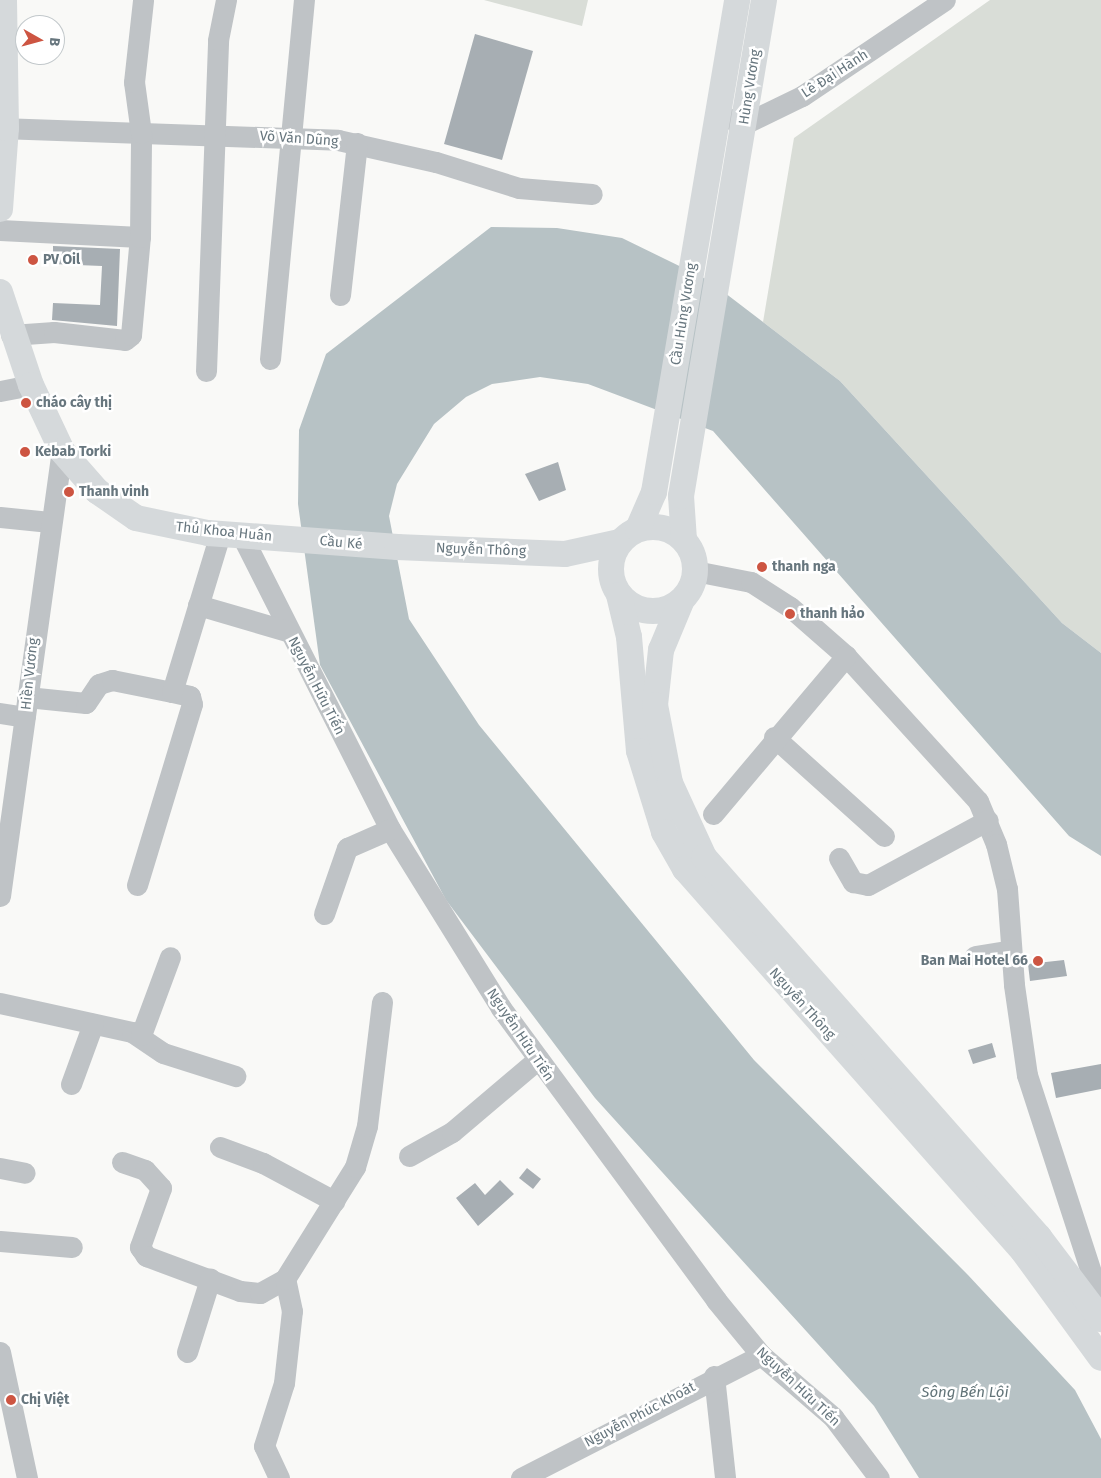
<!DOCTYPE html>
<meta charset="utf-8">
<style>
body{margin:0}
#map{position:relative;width:1101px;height:1478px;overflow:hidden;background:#f9f9f7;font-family:"Fira Sans",sans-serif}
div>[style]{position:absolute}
.green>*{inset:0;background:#d9ddd7}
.water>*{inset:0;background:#b7c2c5}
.building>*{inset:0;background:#a7aeb3}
.minor>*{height:21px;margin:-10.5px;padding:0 10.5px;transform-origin:10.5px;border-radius:10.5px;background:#bfc3c6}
.major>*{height:26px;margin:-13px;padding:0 13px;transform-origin:13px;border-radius:13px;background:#d5d9db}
.major>.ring{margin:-13px;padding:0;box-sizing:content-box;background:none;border:26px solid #d5d9db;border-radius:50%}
.dots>*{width:14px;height:14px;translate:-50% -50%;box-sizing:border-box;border:2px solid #fff;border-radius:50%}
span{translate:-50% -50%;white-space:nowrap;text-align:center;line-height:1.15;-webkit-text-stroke:5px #fff;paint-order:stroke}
.street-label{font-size:14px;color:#67767e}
.poi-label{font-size:14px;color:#67767e;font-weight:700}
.left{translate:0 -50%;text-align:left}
.right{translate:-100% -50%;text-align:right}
.water-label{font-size:15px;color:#627478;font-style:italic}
.north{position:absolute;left:15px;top:15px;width:50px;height:50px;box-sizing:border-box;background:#fff;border:1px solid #c2c8cb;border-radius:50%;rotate:97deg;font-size:14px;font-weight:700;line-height:20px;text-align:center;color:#67767e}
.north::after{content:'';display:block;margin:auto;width:18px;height:22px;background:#cd5542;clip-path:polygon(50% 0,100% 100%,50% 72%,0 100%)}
</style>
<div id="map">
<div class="green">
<i style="clip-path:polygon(484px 0,588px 0,582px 26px)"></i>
<i style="clip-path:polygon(990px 0,1101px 0,1101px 653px,1062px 623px,840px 381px,763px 322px,794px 138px)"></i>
</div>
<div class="water">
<i style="clip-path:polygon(491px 227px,557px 228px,622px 238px,708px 280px,840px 381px,1062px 623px,1101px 653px,1101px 856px,1069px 836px,713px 431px,588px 384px,540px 377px,492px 384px,466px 397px,434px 424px,397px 484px,389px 516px,409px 619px,479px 725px,754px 1060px,968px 1275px,1075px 1390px,1101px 1439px,1101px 1478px,919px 1478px,874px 1406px,595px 1098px,446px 900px,320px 665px,298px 504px,299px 430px,326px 354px)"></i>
</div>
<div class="building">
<i style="clip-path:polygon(475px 34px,533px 51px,502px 160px,444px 144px)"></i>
<i style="clip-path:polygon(53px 246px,120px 249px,117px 326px,52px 320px,53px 303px,100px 305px,102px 266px,53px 264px)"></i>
<i style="clip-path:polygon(558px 462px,566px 490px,539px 501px,525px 474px)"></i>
<i style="clip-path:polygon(1064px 960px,1067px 976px,1030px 981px,1028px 964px)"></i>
<i style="clip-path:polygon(992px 1043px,996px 1057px,973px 1064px,968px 1050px)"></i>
<i style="clip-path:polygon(1101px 1064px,1101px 1089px,1056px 1098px,1051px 1073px)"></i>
<i style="clip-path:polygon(527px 1168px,541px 1179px,533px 1189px,519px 1178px)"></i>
<i style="clip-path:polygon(500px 1180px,514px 1194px,478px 1226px,456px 1198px,475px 1183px,485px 1195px)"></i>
</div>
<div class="minor">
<i style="left:731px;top:119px;width:14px;rotate:21deg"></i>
<i style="left:744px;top:124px;width:64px;rotate:-25.8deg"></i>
<i style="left:802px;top:96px;width:172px;rotate:-33.9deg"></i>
<i style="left:0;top:128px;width:338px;rotate:2deg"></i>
<i style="left:338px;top:140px;width:100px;rotate:12.7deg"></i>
<i style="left:436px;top:162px;width:87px;rotate:17.4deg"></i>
<i style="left:519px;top:188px;width:73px;rotate:4.7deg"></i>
<i style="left:0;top:230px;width:140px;rotate:2.9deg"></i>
<i style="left:340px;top:295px;width:153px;rotate:-83.6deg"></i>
<i style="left:11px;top:335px;width:43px;rotate:-4deg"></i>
<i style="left:54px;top:332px;width:71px;rotate:6.4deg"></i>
<i style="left:125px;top:340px;width:8px;rotate:-40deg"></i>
<i style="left:131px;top:335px;width:98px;rotate:-84.8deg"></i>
<i style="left:140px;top:237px;width:104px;rotate:-89.4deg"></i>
<i style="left:141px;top:133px;width:51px;rotate:-97.8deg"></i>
<i style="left:134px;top:82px;width:82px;rotate:-83.7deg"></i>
<i style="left:270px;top:359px;width:361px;rotate:-84.6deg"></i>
<i style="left:206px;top:371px;width:331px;rotate:-87.9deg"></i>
<i style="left:218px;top:40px;width:41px;rotate:-78.7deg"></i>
<i style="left:0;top:391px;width:32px;rotate:-11deg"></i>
<i style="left:0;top:517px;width:50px;rotate:5.7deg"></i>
<i style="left:242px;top:536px;width:328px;rotate:63.2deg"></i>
<i style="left:390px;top:829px;width:211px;rotate:58.2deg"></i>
<i style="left:501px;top:1008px;width:363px;rotate:53.6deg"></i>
<i style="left:716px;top:1300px;width:71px;rotate:50.7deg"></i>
<i style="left:761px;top:1355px;width:95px;rotate:40.7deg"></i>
<i style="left:833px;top:1417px;width:76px;rotate:53deg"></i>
<i style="left:695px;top:571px;width:57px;rotate:11.1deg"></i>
<i style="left:751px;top:582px;width:46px;rotate:32.7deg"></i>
<i style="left:790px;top:607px;width:74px;rotate:41.2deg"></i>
<i style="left:846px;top:656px;width:196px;rotate:47.7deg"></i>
<i style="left:978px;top:801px;width:47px;rotate:67.3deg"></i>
<i style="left:996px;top:844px;width:46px;rotate:76.3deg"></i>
<i style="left:1007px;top:889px;width:96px;rotate:85.8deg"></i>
<i style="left:1014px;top:985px;width:91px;rotate:81.8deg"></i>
<i style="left:1027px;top:1075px;width:240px;rotate:72deg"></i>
<i style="left:198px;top:605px;width:93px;rotate:16.3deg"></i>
<i style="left:27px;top:697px;width:59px;rotate:5.8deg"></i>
<i style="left:86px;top:703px;width:23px;rotate:-56deg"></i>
<i style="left:99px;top:684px;width:14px;rotate:-17deg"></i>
<i style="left:112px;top:680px;width:61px;rotate:11.3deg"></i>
<i style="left:0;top:713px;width:25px;rotate:9deg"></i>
<i style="left:774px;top:737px;width:148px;rotate:42deg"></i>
<i style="left:713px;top:814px;width:207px;rotate:-49.9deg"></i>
<i style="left:839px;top:858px;width:28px;rotate:60deg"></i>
<i style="left:853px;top:882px;width:15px;rotate:11deg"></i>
<i style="left:868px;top:885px;width:136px;rotate:-28.4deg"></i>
<i style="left:137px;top:885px;width:189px;rotate:-73.1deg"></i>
<i style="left:192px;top:704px;width:8px;rotate:-104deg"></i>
<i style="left:190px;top:696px;width:18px;rotate:-167deg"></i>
<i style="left:172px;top:692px;width:165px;rotate:-73.1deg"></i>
<i style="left:0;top:896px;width:449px;rotate:-82.1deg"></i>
<i style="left:324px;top:914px;width:70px;rotate:-70.8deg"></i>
<i style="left:347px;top:848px;width:47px;rotate:-23.8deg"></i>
<i style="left:975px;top:956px;width:36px;rotate:-9deg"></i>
<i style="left:0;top:1003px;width:135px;rotate:12.4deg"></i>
<i style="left:132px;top:1032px;width:37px;rotate:34deg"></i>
<i style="left:163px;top:1053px;width:76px;rotate:17.7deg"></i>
<i style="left:141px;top:1035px;width:83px;rotate:-69.6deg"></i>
<i style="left:71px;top:1084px;width:64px;rotate:-69.9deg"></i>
<i style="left:220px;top:1147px;width:46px;rotate:20.4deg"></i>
<i style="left:263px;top:1163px;width:81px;rotate:28.2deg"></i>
<i style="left:409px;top:1156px;width:49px;rotate:-29.2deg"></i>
<i style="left:452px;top:1132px;width:113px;rotate:-40.3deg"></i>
<i style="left:122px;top:1162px;width:24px;rotate:19deg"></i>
<i style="left:145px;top:1170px;width:24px;rotate:48deg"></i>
<i style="left:161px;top:1188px;width:63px;rotate:109.6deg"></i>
<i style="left:140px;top:1247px;width:11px;rotate:56deg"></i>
<i style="left:146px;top:1256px;width:100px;rotate:20.4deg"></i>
<i style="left:240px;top:1291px;width:20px;rotate:6deg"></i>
<i style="left:260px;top:1293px;width:29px;rotate:-29deg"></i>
<i style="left:0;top:1168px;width:25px;rotate:11deg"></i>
<i style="left:0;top:1241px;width:72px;rotate:4.8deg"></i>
<i style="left:0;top:1352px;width:129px;rotate:77.9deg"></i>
<i style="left:187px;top:1352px;width:77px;rotate:-72.5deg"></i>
<i style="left:714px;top:1376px;width:103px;rotate:83.8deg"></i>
<i style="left:279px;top:1478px;width:35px;rotate:-115deg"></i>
<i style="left:264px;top:1446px;width:66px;rotate:-72.4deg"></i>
<i style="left:284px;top:1383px;width:72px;rotate:-83.7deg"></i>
<i style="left:292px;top:1311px;width:33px;rotate:-102deg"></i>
<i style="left:285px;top:1279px;width:132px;rotate:-58deg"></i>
<i style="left:355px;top:1167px;width:43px;rotate:-73.7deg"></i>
<i style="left:367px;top:1126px;width:125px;rotate:-83.1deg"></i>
<i style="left:521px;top:1478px;width:270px;rotate:-27.1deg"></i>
</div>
<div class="major">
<i style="left:0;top:209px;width:81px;rotate:-85.8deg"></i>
<i style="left:6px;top:128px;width:128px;rotate:-90.9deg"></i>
<i style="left:0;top:292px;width:98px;rotate:71.6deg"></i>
<i style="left:31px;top:385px;width:73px;rotate:64.8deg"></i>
<i style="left:62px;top:451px;width:53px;rotate:48.8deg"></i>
<i style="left:97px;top:491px;width:47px;rotate:34.7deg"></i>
<i style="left:136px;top:518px;width:74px;rotate:11.8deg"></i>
<i style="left:208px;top:533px;width:190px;rotate:4.2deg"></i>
<i style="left:397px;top:547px;width:168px;rotate:2.4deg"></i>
<i style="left:565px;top:554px;width:56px;rotate:-12.3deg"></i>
<i class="ring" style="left:611px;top:527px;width:58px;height:58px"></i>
<i style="left:638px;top:529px;width:40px;rotate:-66.6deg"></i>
<i style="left:654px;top:492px;width:499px;rotate:-80.4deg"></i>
<i style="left:684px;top:540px;width:44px;rotate:-93.9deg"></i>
<i style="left:681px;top:496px;width:503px;rotate:-80.5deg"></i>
<i style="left:619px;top:595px;width:43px;rotate:76.6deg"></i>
<i style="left:629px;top:637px;width:114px;rotate:85deg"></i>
<i style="left:639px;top:751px;width:85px;rotate:72.8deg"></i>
<i style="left:664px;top:832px;width:43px;rotate:60.4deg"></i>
<i style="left:685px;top:869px;width:510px;rotate:48.5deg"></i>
<i style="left:1023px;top:1251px;width:132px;rotate:53.9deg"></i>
<i style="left:681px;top:602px;width:52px;rotate:112.6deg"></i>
<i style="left:661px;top:650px;width:55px;rotate:96.2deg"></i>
<i style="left:655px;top:705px;width:79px;rotate:79.1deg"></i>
<i style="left:670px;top:783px;width:81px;rotate:65.3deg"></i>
<i style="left:704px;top:857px;width:507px;rotate:48.6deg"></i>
<i style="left:1039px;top:1237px;width:103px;rotate:52.9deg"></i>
</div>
<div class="dots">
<i style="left:33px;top:260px;background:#cd5542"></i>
<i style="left:26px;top:403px;background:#cd5542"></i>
<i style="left:25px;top:452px;background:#cd5542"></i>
<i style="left:69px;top:492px;background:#cd5542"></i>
<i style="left:762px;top:567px;background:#cd5542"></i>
<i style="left:790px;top:614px;background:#cd5542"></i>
<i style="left:1038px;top:961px;background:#cd5542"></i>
<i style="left:11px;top:1400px;background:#cd5542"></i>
</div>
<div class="street-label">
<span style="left:835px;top:74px;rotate:-33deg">Lê Đại Hành</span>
<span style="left:750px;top:87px;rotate:-81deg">Hùng Vương</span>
<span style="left:299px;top:139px;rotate:4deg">Võ Văn Dũng</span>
<span style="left:684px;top:314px;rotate:-81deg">Cầu Hùng Vương</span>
<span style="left:224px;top:532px;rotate:6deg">Thủ Khoa Huân</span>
<span style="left:341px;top:543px;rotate:5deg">Cầu Ké</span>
<span style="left:481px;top:550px;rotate:2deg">Nguyễn Thông</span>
<span style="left:30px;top:674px;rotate:-84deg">Hiền Vương</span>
<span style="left:316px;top:686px;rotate:63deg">Nguyễn Hữu Tiến</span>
<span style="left:802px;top:1004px;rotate:48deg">Nguyễn Thông</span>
<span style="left:520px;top:1035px;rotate:56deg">Nguyễn Hữu Tiến</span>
<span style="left:798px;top:1387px;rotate:43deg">Nguyễn Hữu Tiến</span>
<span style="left:640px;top:1415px;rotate:-28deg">Nguyễn Phúc Khoát</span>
</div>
<div class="poi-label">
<span class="left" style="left:43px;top:260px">PV Oil</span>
<span class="left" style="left:36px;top:403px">cháo cây thị</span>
<span class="left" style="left:35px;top:452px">Kebab Torki</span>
<span class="left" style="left:79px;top:492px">Thanh vinh</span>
<span class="left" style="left:772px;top:567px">thanh nga</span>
<span class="left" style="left:800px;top:614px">thanh hảo</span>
<span class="right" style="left:1028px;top:961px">Ban Mai Hotel 66</span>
<span class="left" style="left:21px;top:1400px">Chị Việt</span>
</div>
<div class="water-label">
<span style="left:965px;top:1393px">Sông Bến Lội</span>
</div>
<div class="north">B</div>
</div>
